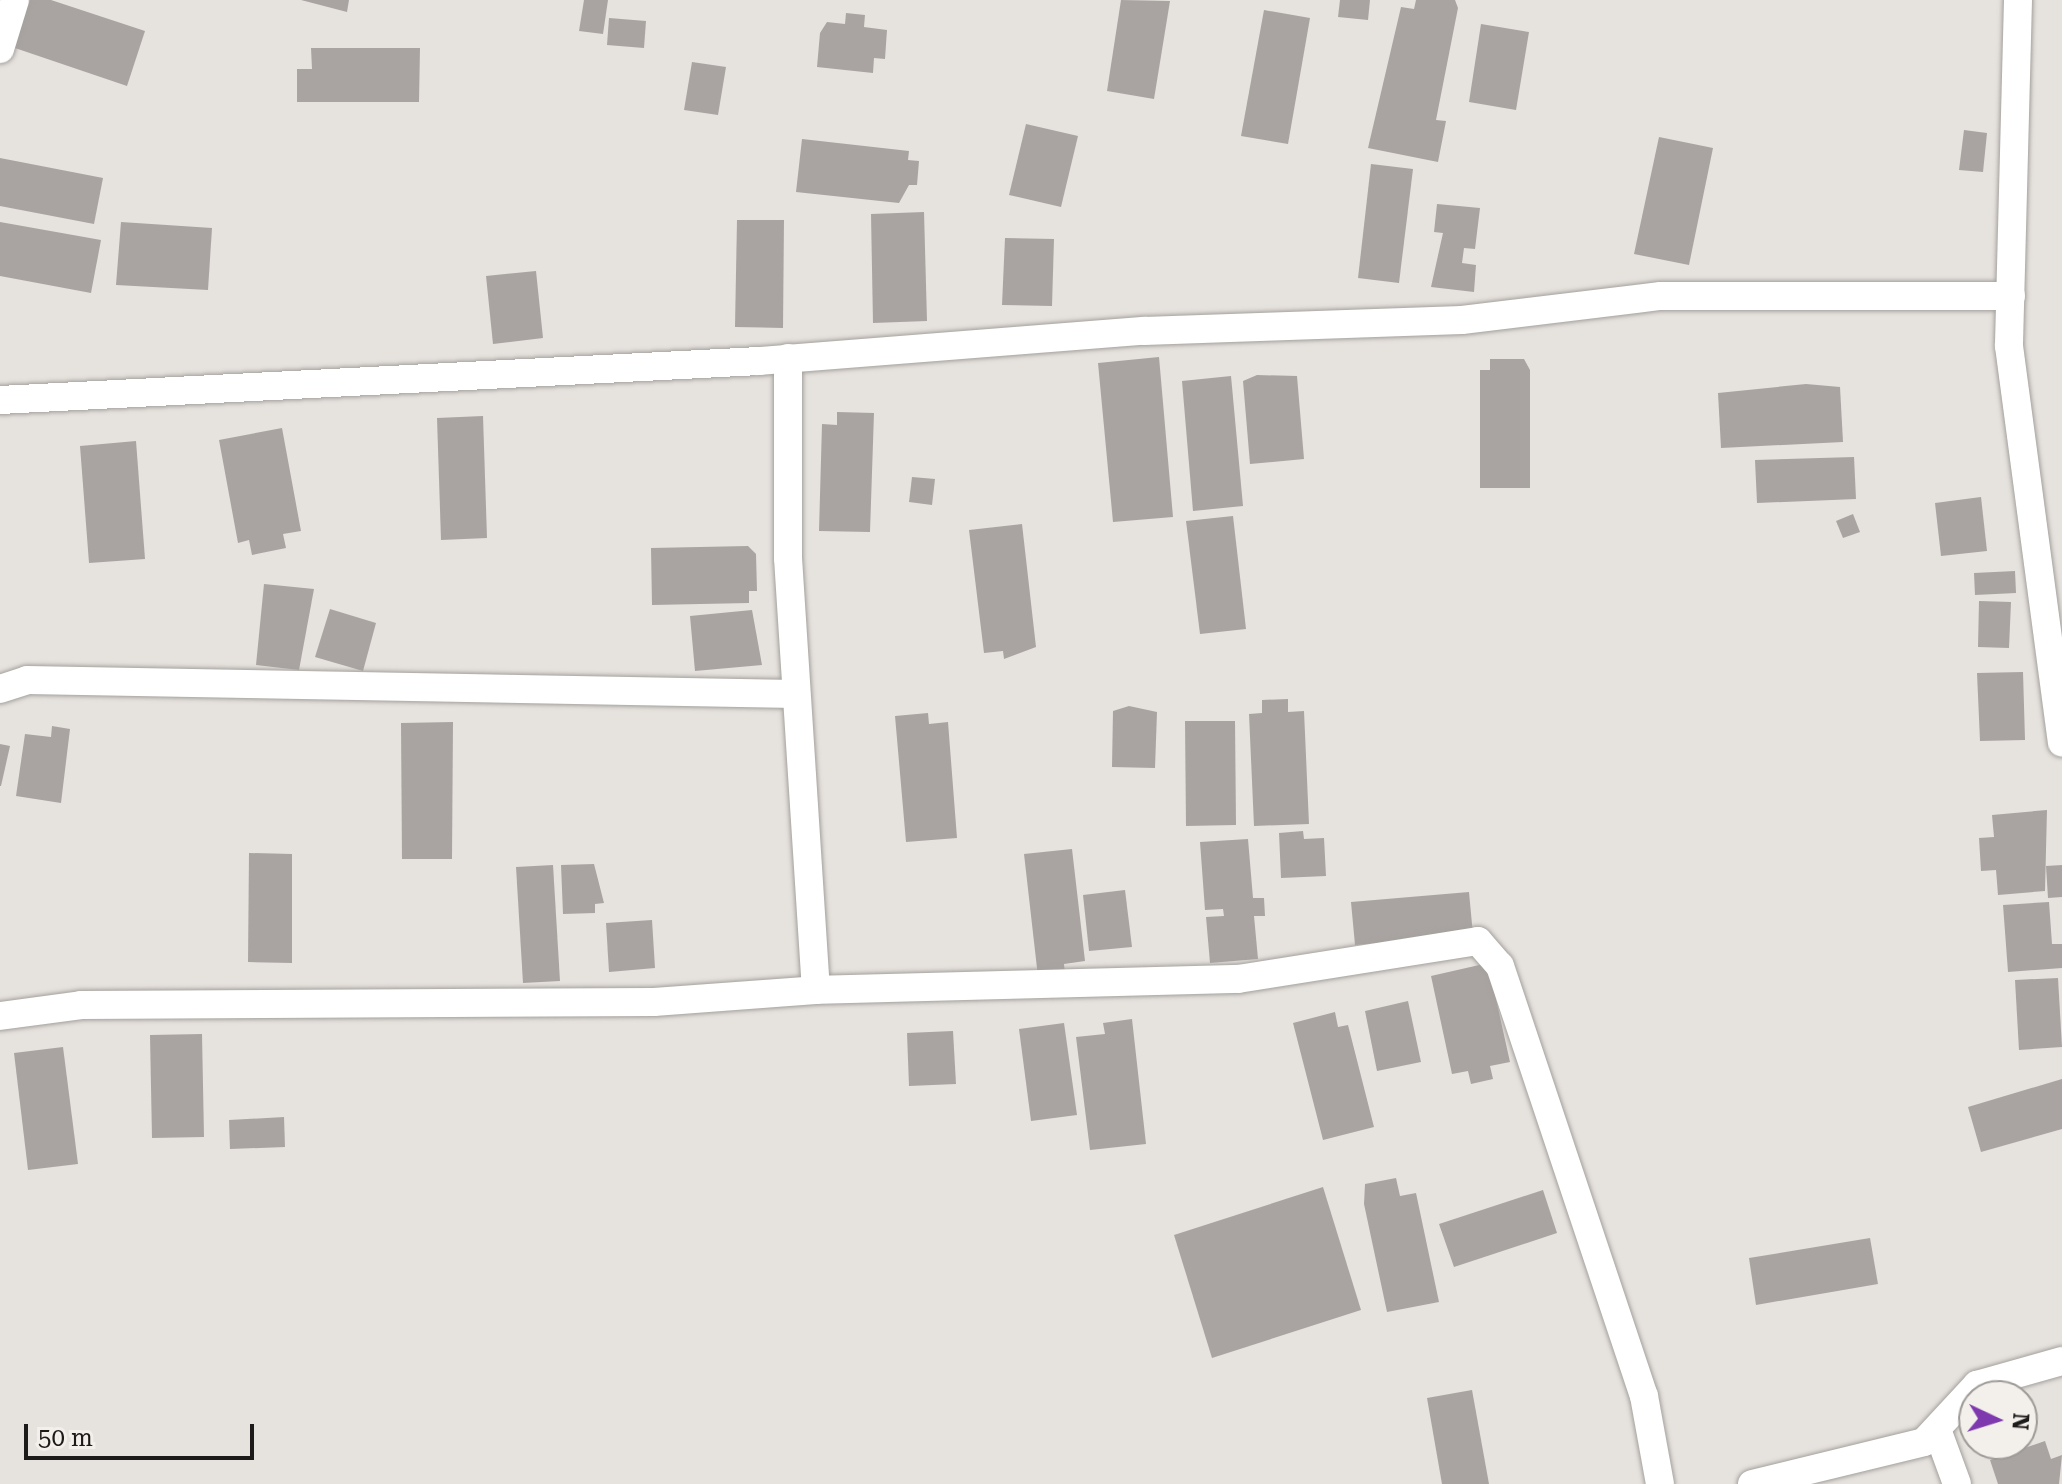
<!DOCTYPE html>
<style>
body{margin:0}
#map{position:relative;width:2062px;height:1484px;overflow:hidden;background:#e6e2de;font-family:"Roboto Serif",serif}
div>[style]{position:absolute}
.building>*{inset:0;background:#a9a4a2}
.roads{filter:drop-shadow(0 0 2px #a4a19d) drop-shadow(0 0 2px #a4a19d)}
.minor>*{height:28px;margin:-14px;padding:0 14px;transform-origin:14px;border-radius:14px;background:#fff}
span{translate:-50% -50%;white-space:nowrap;text-align:center;line-height:1.15;-webkit-text-stroke:6px #f3efeb;paint-order:stroke}
.north{position:absolute;left:1958px;top:1380px;width:80px;height:80px;box-sizing:border-box;background:#f3efeb;border:2px solid #9d9a97;border-radius:50%;rotate:94deg;font-size:22px;font-weight:700;line-height:32px;text-align:center;color:#1c1b1a}
.north::after{content:'';display:block;margin:auto;width:28px;height:36px;background:#7d39ad;clip-path:polygon(50% 0,100% 100%,50% 72%,0 100%)}
.scale{position:absolute;left:24px;top:1424px;width:230px;height:36px;box-sizing:border-box;border:4px solid #1c1b1a;border-top:0;padding-left:10px;font-size:24px;line-height:28px;white-space:nowrap;color:#1c1b1a;-webkit-text-stroke:6px #f3efeb;paint-order:stroke}
</style>
<div id="map">
<div class="building">
<i style="clip-path:polygon(29px 0,51px 0,145px 31px,127px 86px,12px 47px)"></i>
<i style="clip-path:polygon(301px 0,349px 0,347px 12px)"></i>
<i style="clip-path:polygon(584px 0,608px 0,603px 34px,579px 31px)"></i>
<i style="clip-path:polygon(1121px 0,1170px 1px,1154px 99px,1107px 91px)"></i>
<i style="clip-path:polygon(1340px 0,1370px 0,1368px 20px,1338px 17px)"></i>
<i style="clip-path:polygon(1416px 0,1455px 0,1458px 8px,1436px 120px,1446px 121px,1438px 162px,1368px 148px,1401px 7px,1414px 9px)"></i>
<i style="clip-path:polygon(1264px 10px,1310px 18px,1288px 144px,1241px 136px)"></i>
<i style="clip-path:polygon(846px 13px,865px 15px,864px 27px,887px 30px,885px 59px,874px 58px,873px 73px,817px 67px,820px 33px,827px 22px,845px 24px)"></i>
<i style="clip-path:polygon(609px 18px,646px 21px,644px 48px,607px 45px)"></i>
<i style="clip-path:polygon(1481px 24px,1529px 32px,1516px 110px,1469px 102px)"></i>
<i style="clip-path:polygon(311px 48px,420px 48px,419px 102px,297px 102px,297px 69px,312px 69px)"></i>
<i style="clip-path:polygon(692px 62px,726px 67px,718px 115px,684px 110px)"></i>
<i style="clip-path:polygon(1026px 124px,1078px 136px,1061px 207px,1009px 195px)"></i>
<i style="clip-path:polygon(1964px 130px,1987px 133px,1983px 172px,1959px 170px)"></i>
<i style="clip-path:polygon(1659px 137px,1713px 148px,1689px 265px,1634px 254px)"></i>
<i style="clip-path:polygon(802px 139px,909px 151px,908px 160px,919px 161px,917px 185px,909px 185px,899px 203px,796px 192px)"></i>
<i style="clip-path:polygon(0 158px,103px 178px,94px 224px,0 206px)"></i>
<i style="clip-path:polygon(1371px 164px,1413px 169px,1399px 283px,1358px 278px)"></i>
<i style="clip-path:polygon(1437px 204px,1480px 208px,1475px 249px,1464px 248px,1462px 263px,1476px 265px,1474px 292px,1431px 287px,1443px 233px,1434px 232px)"></i>
<i style="clip-path:polygon(924px 212px,927px 321px,873px 323px,871px 214px)"></i>
<i style="clip-path:polygon(737px 220px,784px 220px,783px 328px,735px 327px)"></i>
<i style="clip-path:polygon(0 222px,101px 240px,91px 293px,0 276px)"></i>
<i style="clip-path:polygon(121px 222px,212px 228px,208px 290px,116px 285px)"></i>
<i style="clip-path:polygon(1005px 238px,1054px 239px,1052px 306px,1002px 305px)"></i>
<i style="clip-path:polygon(536px 271px,543px 338px,493px 344px,486px 276px)"></i>
<i style="clip-path:polygon(1159px 357px,1173px 517px,1113px 522px,1098px 363px)"></i>
<i style="clip-path:polygon(1490px 359px,1524px 359px,1530px 370px,1530px 488px,1480px 488px,1480px 370px,1490px 370px)"></i>
<i style="clip-path:polygon(1257px 375px,1297px 376px,1304px 459px,1250px 464px,1243px 381px)"></i>
<i style="clip-path:polygon(1231px 376px,1243px 506px,1193px 511px,1182px 381px)"></i>
<i style="clip-path:polygon(1806px 384px,1840px 387px,1843px 442px,1721px 448px,1718px 393px)"></i>
<i style="clip-path:polygon(837px 412px,874px 413px,870px 532px,819px 531px,822px 424px,837px 425px)"></i>
<i style="clip-path:polygon(483px 416px,487px 538px,441px 540px,437px 418px)"></i>
<i style="clip-path:polygon(282px 428px,301px 531px,283px 534px,286px 548px,252px 555px,249px 540px,238px 543px,219px 440px)"></i>
<i style="clip-path:polygon(136px 441px,145px 559px,89px 563px,80px 446px)"></i>
<i style="clip-path:polygon(1854px 457px,1856px 499px,1757px 503px,1755px 460px)"></i>
<i style="clip-path:polygon(912px 477px,935px 479px,932px 505px,909px 502px)"></i>
<i style="clip-path:polygon(1981px 497px,1987px 551px,1941px 556px,1935px 503px)"></i>
<i style="clip-path:polygon(1853px 514px,1860px 532px,1843px 538px,1836px 521px)"></i>
<i style="clip-path:polygon(1233px 516px,1246px 629px,1200px 634px,1186px 521px)"></i>
<i style="clip-path:polygon(1022px 524px,1036px 647px,1004px 659px,1003px 651px,984px 653px,969px 530px)"></i>
<i style="clip-path:polygon(748px 546px,756px 554px,757px 591px,749px 591px,749px 603px,652px 605px,651px 548px)"></i>
<i style="clip-path:polygon(2015px 571px,2016px 593px,1975px 595px,1974px 573px)"></i>
<i style="clip-path:polygon(264px 584px,314px 589px,299px 670px,256px 665px)"></i>
<i style="clip-path:polygon(1979px 601px,2011px 602px,2009px 648px,1978px 647px)"></i>
<i style="clip-path:polygon(330px 609px,376px 623px,363px 671px,315px 657px)"></i>
<i style="clip-path:polygon(752px 610px,762px 665px,695px 671px,690px 616px)"></i>
<i style="clip-path:polygon(2023px 672px,2025px 740px,1980px 741px,1977px 673px)"></i>
<i style="clip-path:polygon(1288px 699px,1288px 712px,1304px 711px,1309px 824px,1254px 826px,1249px 714px,1262px 713px,1262px 700px)"></i>
<i style="clip-path:polygon(1129px 706px,1157px 712px,1155px 768px,1112px 767px,1113px 711px)"></i>
<i style="clip-path:polygon(928px 713px,929px 724px,948px 722px,957px 838px,906px 842px,895px 716px)"></i>
<i style="clip-path:polygon(1185px 721px,1235px 721px,1236px 825px,1186px 826px)"></i>
<i style="clip-path:polygon(453px 722px,452px 859px,402px 859px,401px 723px)"></i>
<i style="clip-path:polygon(52px 726px,70px 729px,61px 803px,16px 796px,25px 734px,51px 737px)"></i>
<i style="clip-path:polygon(0 744px,10px 746px,1px 786px,0 786px)"></i>
<i style="clip-path:polygon(2047px 810px,2045px 891px,1998px 895px,1996px 870px,1981px 871px,1979px 838px,1994px 837px,1992px 815px)"></i>
<i style="clip-path:polygon(1303px 831px,1304px 839px,1324px 838px,1326px 876px,1281px 878px,1279px 833px)"></i>
<i style="clip-path:polygon(1248px 839px,1253px 898px,1264px 898px,1265px 916px,1254px 916px,1258px 959px,1210px 963px,1206px 917px,1224px 916px,1223px 909px,1205px 910px,1200px 842px)"></i>
<i style="clip-path:polygon(1072px 849px,1085px 961px,1064px 964px,1065px 974px,1038px 977px,1024px 854px)"></i>
<i style="clip-path:polygon(249px 853px,292px 854px,292px 963px,248px 962px)"></i>
<i style="clip-path:polygon(594px 864px,604px 903px,595px 904px,595px 913px,563px 914px,561px 865px)"></i>
<i style="clip-path:polygon(553px 865px,560px 981px,523px 983px,516px 867px)"></i>
<i style="clip-path:polygon(2062px 865px,2062px 897px,2048px 898px,2046px 866px)"></i>
<i style="clip-path:polygon(1125px 890px,1132px 947px,1089px 951px,1083px 895px)"></i>
<i style="clip-path:polygon(1469px 892px,1473px 935px,1355px 945px,1351px 902px)"></i>
<i style="clip-path:polygon(2049px 902px,2052px 944px,2062px 944px,2062px 968px,2008px 972px,2003px 905px)"></i>
<i style="clip-path:polygon(652px 920px,655px 968px,609px 972px,606px 923px)"></i>
<i style="clip-path:polygon(1488px 963px,1510px 1062px,1490px 1066px,1493px 1079px,1471px 1084px,1468px 1071px,1452px 1074px,1431px 976px)"></i>
<i style="clip-path:polygon(2058px 978px,2062px 1047px,2019px 1050px,2015px 980px)"></i>
<i style="clip-path:polygon(1408px 1001px,1421px 1062px,1377px 1071px,1365px 1011px)"></i>
<i style="clip-path:polygon(1335px 1012px,1338px 1027px,1348px 1025px,1374px 1127px,1323px 1140px,1293px 1023px)"></i>
<i style="clip-path:polygon(1132px 1019px,1146px 1144px,1090px 1150px,1076px 1037px,1105px 1034px,1103px 1023px)"></i>
<i style="clip-path:polygon(1064px 1023px,1077px 1115px,1031px 1121px,1019px 1029px)"></i>
<i style="clip-path:polygon(953px 1031px,956px 1084px,909px 1086px,907px 1033px)"></i>
<i style="clip-path:polygon(202px 1034px,204px 1137px,152px 1138px,150px 1035px)"></i>
<i style="clip-path:polygon(63px 1047px,78px 1164px,28px 1170px,14px 1053px)"></i>
<i style="clip-path:polygon(2062px 1079px,2062px 1129px,1981px 1152px,1968px 1107px)"></i>
<i style="clip-path:polygon(284px 1117px,285px 1147px,230px 1149px,229px 1120px)"></i>
<i style="clip-path:polygon(1396px 1178px,1400px 1196px,1416px 1193px,1439px 1302px,1387px 1312px,1364px 1204px,1365px 1184px)"></i>
<i style="clip-path:polygon(1323px 1187px,1361px 1310px,1212px 1358px,1174px 1235px)"></i>
<i style="clip-path:polygon(1543px 1190px,1557px 1233px,1454px 1267px,1439px 1224px)"></i>
<i style="clip-path:polygon(1870px 1238px,1878px 1284px,1756px 1305px,1749px 1258px)"></i>
<i style="clip-path:polygon(1472px 1390px,1489px 1484px,1442px 1484px,1427px 1398px)"></i>
<i style="clip-path:polygon(2045px 1441px,2051px 1459px,2062px 1455px,2059px 1484px,1998px 1484px,1990px 1460px)"></i>
</div>
<div class="roads">
<div class="minor">
<i style="left:2018px;top:0;width:346px;rotate:91.5deg"></i>
<i style="left:2009px;top:346px;width:400px;rotate:82.4deg"></i>
<i style="left:0;top:49px;width:51px;rotate:-73deg"></i>
<i style="left:788px;top:358px;width:200px;rotate:90deg"></i>
<i style="left:788px;top:558px;width:433px;rotate:86.3deg"></i>
<i style="left:0;top:400px;width:760px;rotate:-2.94deg"></i>
<i style="left:759px;top:361px;width:386px;rotate:-4.5deg"></i>
<i style="left:1144px;top:331px;width:318px;rotate:-2deg"></i>
<i style="left:1462px;top:320px;width:200px;rotate:-6.9deg"></i>
<i style="left:1661px;top:296px;width:350px"></i>
<i style="left:0;top:689px;width:28px;rotate:-18deg"></i>
<i style="left:27px;top:680px;width:768px;rotate:1.04deg"></i>
<i style="left:0;top:1016px;width:82px;rotate:-7.7deg"></i>
<i style="left:81px;top:1005px;width:573px;rotate:-0.3deg"></i>
<i style="left:654px;top:1002px;width:162px;rotate:-4.2deg"></i>
<i style="left:816px;top:990px;width:422px;rotate:-1.5deg"></i>
<i style="left:1238px;top:979px;width:243px;rotate:-9deg"></i>
<i style="left:1478px;top:941px;width:33px;rotate:49deg"></i>
<i style="left:1500px;top:966px;width:453px;rotate:71.5deg"></i>
<i style="left:1644px;top:1396px;width:89px;rotate:79.7deg"></i>
<i style="left:1938px;top:1432px;width:55px;rotate:69.9deg"></i>
<i style="left:1752px;top:1484px;width:177px;rotate:-13.7deg"></i>
<i style="left:1924px;top:1442px;width:78px;rotate:-47.1deg"></i>
<i style="left:1977px;top:1385px;width:88px;rotate:-15.8deg"></i>
</div>
</div>
<div class="north">N</div>
<div class="scale">50 m</div>
</div>
